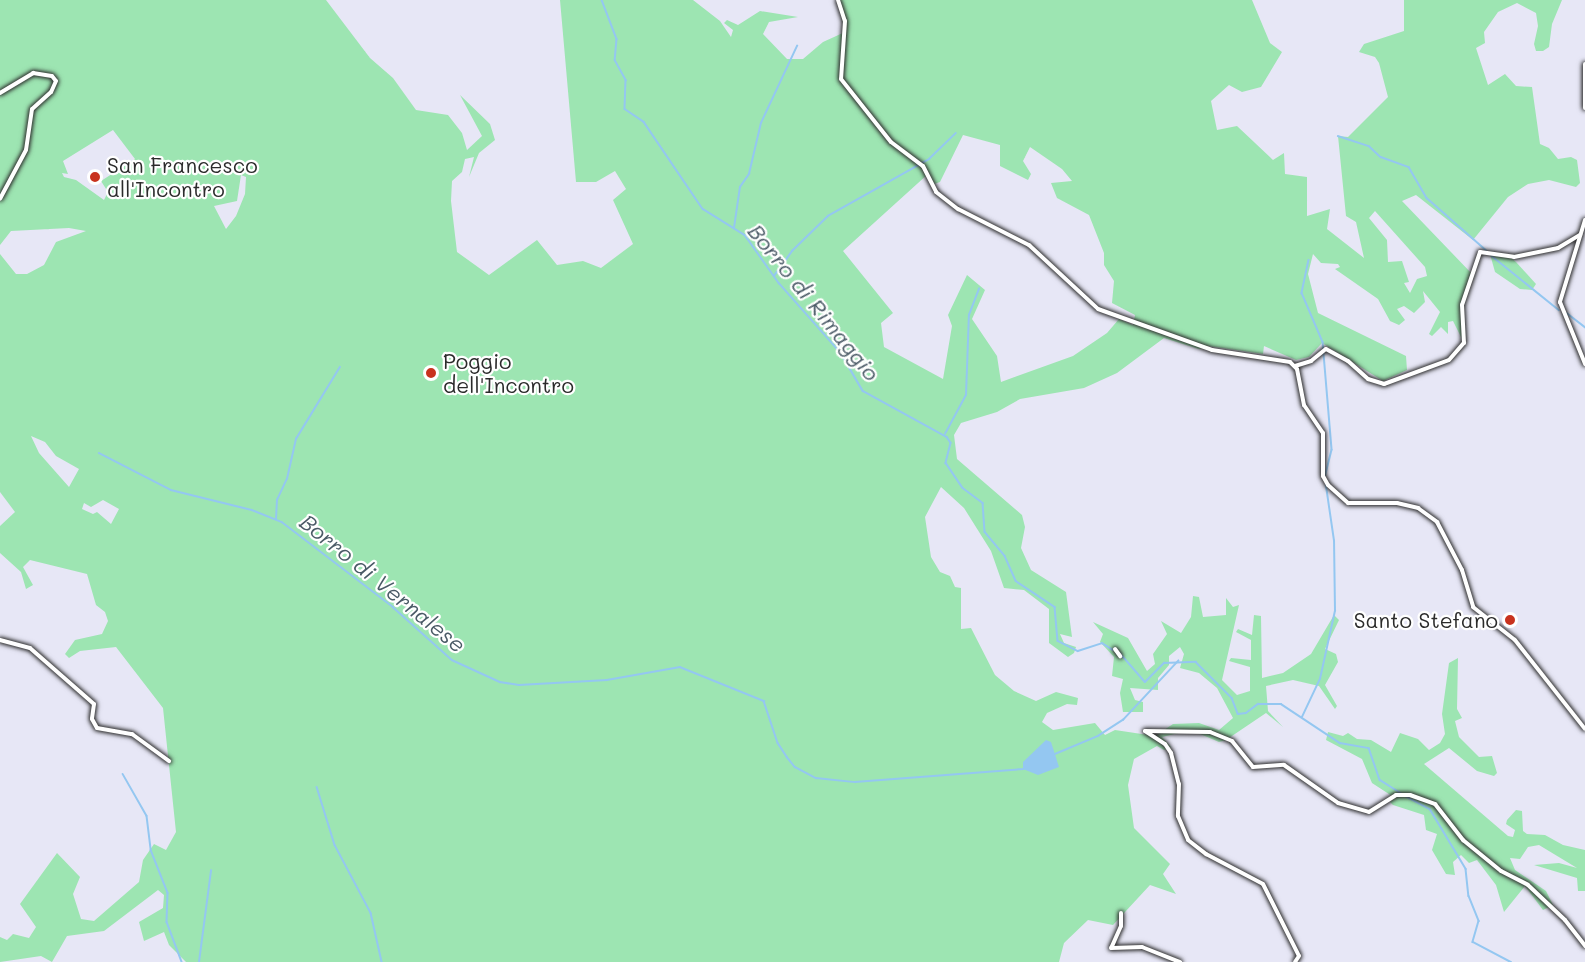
<!DOCTYPE html>
<style>
body{margin:0}
#map{position:relative;width:1585px;height:962px;overflow:hidden;background:#e7e7f6;font-family:Mali,sans-serif}
div>[style]{position:absolute}
.green>*{inset:0;background:#9de5b2}
.water>*{inset:0;background:#94c7f1}
.stream>*{height:1.5px;margin:-0.75px;padding:0 0.75px;transform-origin:0.75px;border-radius:0.75px;background:#94c7f1}
.roads{filter:drop-shadow(0 0 2px #2b2b2b) drop-shadow(0 0 2px #2b2b2b)}
.minor>*{height:4px;margin:-2px;padding:0 2px;transform-origin:2px;border-radius:2px;background:#fff}
.dots>*{width:16px;height:16px;translate:-50% -50%;box-sizing:border-box;border:3px solid #fff;border-radius:50%}
span{translate:-50% -50%;white-space:nowrap;text-align:center;line-height:1.15;-webkit-text-stroke:4.5px #fff;paint-order:stroke}
.poi-label{font-size:21px;color:#2b2b2b}
.left{translate:0 -50%;text-align:left}
.right{translate:-100% -50%;text-align:right}
.water-label{font-size:22px;color:#4a5a66;font-style:italic}
</style>
<div id="map">
<div class="green">
<i style="clip-path:polygon(evenodd,0 0,326px 0,370px 58px,393px 78px,416px 110px,448px 115px,462px 133px,467px 150px,482px 136px,460px 95px,490px 124px,495px 140px,479px 153px,469px 177px,474px 157px,465px 159px,462px 172px,452px 181px,451px 201px,457px 252px,489px 275px,537px 240px,557px 265px,583px 261px,601px 268px,633px 244px,613px 200px,626px 189px,615px 171px,596px 182px,576px 182px,560px 0,693px 0,720px 21px,731px 37px,733px 30px,724px 23px,727px 20px,738px 25px,760px 11px,798px 17px,769px 22px,763px 34px,787px 59px,803px 59px,823px 42px,845px 32px,838px 0,1252px 0,1270px 43px,1282px 52px,1261px 87px,1242px 92px,1229px 85px,1211px 101px,1217px 130px,1237px 126px,1273px 160px,1284px 153px,1285px 174px,1307px 177px,1307px 216px,1330px 209px,1327px 229px,1364px 258px,1356px 222px,1346px 216px,1338px 136px,1348px 137px,1388px 97px,1379px 63px,1375px 57px,1359px 52px,1364px 44px,1404px 31px,1404px 0,1562px 0,1552px 24px,1549px 47px,1543px 51px,1536px 51px,1534px 44px,1538px 26px,1536px 13px,1517px 3px,1498px 12px,1484px 32px,1485px 43px,1476px 48px,1488px 85px,1505px 74px,1516px 86px,1532px 87px,1540px 144px,1549px 148px,1558px 159px,1571px 157px,1577px 160px,1580px 183px,1576px 187px,1549px 180px,1528px 184px,1508px 197px,1473px 240px,1416px 195px,1402px 201px,1474px 276px,1462px 305px,1462px 339px,1453px 321px,1448px 322px,1448px 334px,1441px 327px,1432px 336px,1429px 334px,1440px 312px,1423px 291px,1425px 302px,1414px 313px,1404px 306px,1397px 309px,1405px 320px,1399px 325px,1390px 321px,1378px 299px,1335px 269px,1340px 267px,1338px 264px,1321px 263px,1313px 254px,1308px 274px,1318px 313px,1406px 356px,1407px 370px,1383px 381px,1322px 343px,1309px 357px,1296px 360px,1264px 346px,1263px 354px,1208px 346px,1199px 349px,1164px 338px,1117px 373px,1084px 388px,1020px 399px,997px 412px,961px 423px,954px 435px,957px 459px,1022px 515px,1025px 527px,1021px 548px,1031px 570px,1066px 592px,1072px 637px,1060px 634px,1064px 643px,1076px 647px,1074px 653px,1068px 657px,1049px 643px,1049px 609px,1024px 590px,1004px 588px,991px 551px,964px 508px,941px 487px,925px 517px,931px 557px,940px 572px,950px 576px,955px 587px,961px 588px,961px 629px,971px 628px,995px 675px,1014px 691px,1036px 701px,1056px 692px,1078px 698px,1077px 705px,1067px 704px,1047px 713px,1042px 722px,1053px 730px,1095px 723px,1105px 735px,1115px 730px,1155px 736px,1173px 724px,1199px 723px,1219px 730px,1233px 718px,1217px 688px,1199px 673px,1180px 668px,1184px 654px,1180px 647px,1169px 656px,1169px 665px,1158px 678px,1158px 690px,1130px 688px,1135px 700px,1143px 702px,1143px 712px,1123px 712px,1120px 693px,1123px 679px,1112px 676px,1114px 657px,1100px 642px,1103px 634px,1093px 622px,1128px 638px,1147px 671px,1155px 664px,1153px 654px,1167px 634px,1161px 621px,1181px 633px,1191px 617px,1193px 596px,1199px 597px,1203px 617px,1226px 615px,1226px 598px,1233px 607px,1239px 605px,1222px 680px,1237px 695px,1250px 691px,1250px 667px,1229px 661px,1231px 658px,1251px 660px,1251px 640px,1236px 632px,1238px 629px,1252px 635px,1254px 615px,1261px 616px,1262px 678px,1283px 673px,1311px 654px,1334px 615px,1339px 620px,1325px 649px,1336px 654px,1338px 662px,1325px 685px,1337px 706px,1335px 709px,1319px 686px,1293px 680px,1266px 686px,1268px 711px,1283px 727px,1266px 713px,1226px 740px,1219px 742px,1191px 730px,1162px 737px,1171px 747px,1164px 750px,1157px 746px,1134px 759px,1128px 785px,1134px 828px,1170px 864px,1163px 874px,1176px 894px,1150px 885px,1113px 925px,1088px 920px,1064px 943px,1059px 962px,186px 962px,169px 945px,164px 932px,144px 941px,139px 922px,163px 908px,164px 895px,158px 890px,104px 931px,67px 936px,52px 962px,41px 956px,0 962px,0 937px,7px 940px,13px 934px,29px 938px,36px 927px,20px 904px,57px 853px,80px 877px,73px 894px,81px 919px,94px 921px,139px 882px,143px 860px,154px 844px,166px 850px,176px 832px,163px 708px,116px 647px,80px 651px,69px 658px,65px 654px,75px 640px,102px 634px,108px 621px,105px 612px,96px 605px,87px 574px,30px 560px,23px 567px,33px 585px,26px 589px,21px 572px,0 553px,0 526px,15px 512px,0 492px,0 254px,16px 274px,27px 274px,44px 265px,56px 242px,86px 231px,69px 228px,11px 231px,0 245px,0 0,113px 130px,135px 159px,101px 181px,108px 192px,104px 200px,76px 180px,64px 177px,62px 173px,68px 174px,63px 161px,113px 130px,0 0,963px 135px,1000px 145px,1000px 166px,1028px 180px,1031px 174px,1023px 161px,1030px 147px,1062px 169px,1072px 181px,1051px 183px,1057px 198px,1089px 215px,1104px 253px,1104px 265px,1114px 281px,1112px 303px,1135px 315px,1133px 325px,1119px 319px,1107px 333px,1073px 356px,1001px 382px,997px 356px,972px 319px,985px 290px,967px 275px,948px 315px,952px 326px,943px 379px,884px 347px,881px 323px,893px 313px,843px 251px,928px 174px,931px 185px,940px 182px,963px 135px,0 0,241px 175px,246px 177px,245px 194px,236px 216px,226px 229px,214px 206px,237px 201px,241px 175px,0 0,1375px 211px,1425px 267px,1427px 276px,1417px 279px,1410px 293px,1404px 283px,1409px 282px,1402px 261px,1388px 262px,1387px 240px,1369px 218px,1375px 211px,0 0,31px 436px,45px 442px,56px 456px,79px 469px,69px 487px,39px 453px,31px 436px,0 0,103px 500px,119px 509px,111px 524px,97px 512px,93px 514px,82px 509px,84px 503px,91px 507px,103px 500px)"></i>
<i style="clip-path:polygon(1490px 254px,1509px 256px,1516px 262px,1536px 284px,1532px 290px,1520px 289px,1495px 272px)"></i>
<i style="clip-path:polygon(1458px 658px,1457px 709px,1462px 718px,1455px 721px,1459px 737px,1479px 757px,1492px 756px,1497px 773px,1494px 776px,1477px 771px,1449px 748px,1424px 764px,1508px 836px,1513px 837px,1515px 830px,1506px 824px,1507px 820px,1516px 810px,1522px 811px,1523px 831px,1527px 834px,1545px 835px,1563px 845px,1585px 850px,1585px 891px,1578px 891px,1577px 878px,1534px 865px,1559px 863px,1577px 868px,1539px 845px,1528px 847px,1520px 859px,1510px 858px,1515px 870px,1546px 891px,1553px 905px,1543px 910px,1525px 886px,1504px 912px,1496px 885px,1477px 860px,1469px 863px,1461px 855px,1453px 862px,1455px 875px,1446px 874px,1432px 850px,1437px 834px,1426px 830px,1424px 815px,1393px 805px,1390px 802px,1395px 798px,1372px 783px,1362px 759px,1326px 740px,1328px 732px,1343px 736px,1348px 733px,1357px 739px,1371px 740px,1391px 752px,1400px 733px,1418px 739px,1429px 750px,1440px 743px,1445px 734px,1442px 714px,1449px 663px)"></i>
</div>
<div class="water">
<i style="clip-path:polygon(1046px 740px,1051px 742px,1059px 767px,1038px 775px,1023px 769px,1023px 762px)"></i>
</div>
<div class="stream">
<i style="left:602px;top:0;width:42px;rotate:69deg"></i>
<i style="left:617px;top:39px;width:21px;rotate:95deg"></i>
<i style="left:615px;top:60px;width:23px;rotate:61deg"></i>
<i style="left:626px;top:80px;width:29px;rotate:92deg"></i>
<i style="left:625px;top:109px;width:23px;rotate:34deg"></i>
<i style="left:644px;top:122px;width:105px;rotate:55.9deg"></i>
<i style="left:703px;top:209px;width:49px;rotate:31.8deg"></i>
<i style="left:745px;top:235px;width:59px;rotate:54.7deg"></i>
<i style="left:779px;top:283px;width:94px;rotate:48.5deg"></i>
<i style="left:841px;top:353px;width:44px;rotate:59.9deg"></i>
<i style="left:863px;top:391px;width:96px;rotate:28.7deg"></i>
<i style="left:947px;top:437px;width:7px;rotate:56deg"></i>
<i style="left:951px;top:443px;width:21px;rotate:104deg"></i>
<i style="left:946px;top:463px;width:30px;rotate:56deg"></i>
<i style="left:963px;top:488px;width:25px;rotate:37deg"></i>
<i style="left:983px;top:503px;width:29px;rotate:86deg"></i>
<i style="left:985px;top:532px;width:31px;rotate:50deg"></i>
<i style="left:1005px;top:556px;width:27px;rotate:66deg"></i>
<i style="left:1016px;top:581px;width:47px;rotate:33.7deg"></i>
<i style="left:1055px;top:607px;width:34px;rotate:85deg"></i>
<i style="left:1058px;top:641px;width:22px;rotate:27deg"></i>
<i style="left:1078px;top:651px;width:25px;rotate:-18deg"></i>
<i style="left:1102px;top:643px;width:13px;rotate:32deg"></i>
<i style="left:1338px;top:136px;width:33px;rotate:18deg"></i>
<i style="left:1369px;top:146px;width:16px;rotate:43deg"></i>
<i style="left:1381px;top:157px;width:30px;rotate:20deg"></i>
<i style="left:1409px;top:167px;width:36px;rotate:60deg"></i>
<i style="left:1427px;top:198px;width:79px;rotate:41.4deg"></i>
<i style="left:734px;top:228px;width:41px;rotate:-81.7deg"></i>
<i style="left:740px;top:187px;width:16px;rotate:-55deg"></i>
<i style="left:749px;top:174px;width:52px;rotate:-76.8deg"></i>
<i style="left:761px;top:123px;width:85px;rotate:-64.9deg"></i>
<i style="left:1492px;top:256px;width:86px;rotate:38.9deg"></i>
<i style="left:1309px;top:260px;width:34px;rotate:102deg"></i>
<i style="left:1302px;top:293px;width:53px;rotate:66.8deg"></i>
<i style="left:1323px;top:342px;width:108px;rotate:85.2deg"></i>
<i style="left:1332px;top:450px;width:29px;rotate:104deg"></i>
<i style="left:774px;top:276px;width:31px;rotate:-54deg"></i>
<i style="left:792px;top:251px;width:50px;rotate:-44.2deg"></i>
<i style="left:828px;top:216px;width:116px;rotate:-29.4deg"></i>
<i style="left:929px;top:159px;width:37px;rotate:-44deg"></i>
<i style="left:1567px;top:313px;width:23px;rotate:38deg"></i>
<i style="left:945px;top:434px;width:44px;rotate:-61.7deg"></i>
<i style="left:966px;top:395px;width:80px;rotate:-87.9deg"></i>
<i style="left:969px;top:315px;width:28px;rotate:-69deg"></i>
<i style="left:99px;top:453px;width:81px;rotate:27.2deg"></i>
<i style="left:171px;top:490px;width:83px;rotate:13.9deg"></i>
<i style="left:252px;top:510px;width:32px;rotate:22deg"></i>
<i style="left:282px;top:522px;width:140px;rotate:37.4deg"></i>
<i style="left:393px;top:607px;width:79px;rotate:41.9deg"></i>
<i style="left:452px;top:660px;width:53px;rotate:24.6deg"></i>
<i style="left:500px;top:682px;width:19px;rotate:9deg"></i>
<i style="left:519px;top:685px;width:88px;rotate:-3.3deg"></i>
<i style="left:607px;top:680px;width:74px;rotate:-10.1deg"></i>
<i style="left:680px;top:667px;width:91px;rotate:22deg"></i>
<i style="left:764px;top:701px;width:44px;rotate:71.6deg"></i>
<i style="left:778px;top:743px;width:17px;rotate:57deg"></i>
<i style="left:787px;top:757px;width:13px;rotate:51deg"></i>
<i style="left:795px;top:767px;width:24px;rotate:28deg"></i>
<i style="left:816px;top:778px;width:39px;rotate:6deg"></i>
<i style="left:855px;top:782px;width:169px;rotate:-4.4deg"></i>
<i style="left:276px;top:519px;width:19px;rotate:-87deg"></i>
<i style="left:277px;top:500px;width:23px;rotate:-65deg"></i>
<i style="left:287px;top:479px;width:41px;rotate:-77.3deg"></i>
<i style="left:296px;top:439px;width:84px;rotate:-58.6deg"></i>
<i style="left:1120px;top:653px;width:38px;rotate:49deg"></i>
<i style="left:1145px;top:682px;width:27px;rotate:-45deg"></i>
<i style="left:1164px;top:663px;width:32px;rotate:-2deg"></i>
<i style="left:1196px;top:662px;width:51px;rotate:45deg"></i>
<i style="left:1232px;top:698px;width:17px;rotate:69deg"></i>
<i style="left:1238px;top:714px;width:8px;rotate:-7deg"></i>
<i style="left:1246px;top:713px;width:15px;rotate:-37deg"></i>
<i style="left:1258px;top:704px;width:23px"></i>
<i style="left:1281px;top:704px;width:71px;rotate:33.5deg"></i>
<i style="left:1340px;top:743px;width:29px;rotate:10deg"></i>
<i style="left:1369px;top:748px;width:34px;rotate:71deg"></i>
<i style="left:1380px;top:780px;width:25px;rotate:32deg"></i>
<i style="left:1302px;top:717px;width:42px;rotate:-64.7deg"></i>
<i style="left:1320px;top:679px;width:70px;rotate:-77.6deg"></i>
<i style="left:1335px;top:611px;width:70px;rotate:-90.8deg"></i>
<i style="left:1334px;top:541px;width:56px;rotate:-98.3deg"></i>
<i style="left:1055px;top:754px;width:47px;rotate:-22.7deg"></i>
<i style="left:1098px;top:736px;width:30px;rotate:-33deg"></i>
<i style="left:1123px;top:720px;width:81px;rotate:-47deg"></i>
<i style="left:123px;top:774px;width:48px;rotate:60.3deg"></i>
<i style="left:147px;top:816px;width:34px;rotate:83deg"></i>
<i style="left:151px;top:850px;width:46px;rotate:68.4deg"></i>
<i style="left:168px;top:893px;width:29px;rotate:92deg"></i>
<i style="left:167px;top:922px;width:43px;rotate:69.4deg"></i>
<i style="left:317px;top:787px;width:61px;rotate:72.8deg"></i>
<i style="left:335px;top:845px;width:77px;rotate:62.1deg"></i>
<i style="left:371px;top:913px;width:50px;rotate:77.3deg"></i>
<i style="left:1407px;top:797px;width:26px;rotate:28deg"></i>
<i style="left:1430px;top:809px;width:70px;rotate:59deg"></i>
<i style="left:1466px;top:869px;width:27px;rotate:84deg"></i>
<i style="left:1469px;top:896px;width:27px;rotate:68deg"></i>
<i style="left:1479px;top:921px;width:22px;rotate:106deg"></i>
<i style="left:1473px;top:942px;width:43px;rotate:27.8deg"></i>
<i style="left:199px;top:962px;width:92px;rotate:-82.5deg"></i>
</div>
<div class="roads">
<div class="minor">
<i style="left:838px;top:0;width:22px;rotate:72deg"></i>
<i style="left:845px;top:21px;width:58px;rotate:93.9deg"></i>
<i style="left:841px;top:79px;width:80px;rotate:51.6deg"></i>
<i style="left:891px;top:142px;width:40px;rotate:37deg"></i>
<i style="left:923px;top:166px;width:29px;rotate:63deg"></i>
<i style="left:936px;top:192px;width:28px;rotate:38deg"></i>
<i style="left:958px;top:209px;width:80px;rotate:26.9deg"></i>
<i style="left:1029px;top:245px;width:94px;rotate:42.8deg"></i>
<i style="left:1098px;top:309px;width:121px;rotate:19.8deg"></i>
<i style="left:1212px;top:350px;width:79px;rotate:8.7deg"></i>
<i style="left:1290px;top:362px;width:10px;rotate:45deg"></i>
<i style="left:1297px;top:369px;width:37px;rotate:79deg"></i>
<i style="left:1304px;top:405px;width:34px;rotate:56deg"></i>
<i style="left:1323px;top:433px;width:43px;rotate:90deg"></i>
<i style="left:1323px;top:476px;width:10px;rotate:61deg"></i>
<i style="left:1328px;top:485px;width:27px;rotate:42deg"></i>
<i style="left:1348px;top:503px;width:49px"></i>
<i style="left:1397px;top:503px;width:22px;rotate:13deg"></i>
<i style="left:1418px;top:508px;width:24px;rotate:36deg"></i>
<i style="left:1437px;top:522px;width:54px;rotate:62.5deg"></i>
<i style="left:1462px;top:570px;width:39px;rotate:73deg"></i>
<i style="left:1473px;top:607px;width:53px;rotate:38.2deg"></i>
<i style="left:1515px;top:640px;width:113px;rotate:51.8deg"></i>
<i style="left:1585px;top:64px;width:44px;rotate:90deg"></i>
<i style="left:0;top:93px;width:39px;rotate:-31deg"></i>
<i style="left:33px;top:73px;width:19px;rotate:9deg"></i>
<i style="left:52px;top:76px;width:6px;rotate:51deg"></i>
<i style="left:56px;top:81px;width:12px;rotate:114deg"></i>
<i style="left:51px;top:92px;width:25px;rotate:138deg"></i>
<i style="left:32px;top:109px;width:41px;rotate:98.3deg"></i>
<i style="left:26px;top:150px;width:55px;rotate:118deg"></i>
<i style="left:1585px;top:220px;width:86px;rotate:107deg"></i>
<i style="left:1560px;top:302px;width:67px;rotate:68deg"></i>
<i style="left:1295px;top:366px;width:17px;rotate:-17deg"></i>
<i style="left:1311px;top:361px;width:19px;rotate:-39deg"></i>
<i style="left:1326px;top:349px;width:25px;rotate:29deg"></i>
<i style="left:1348px;top:361px;width:27px;rotate:42deg"></i>
<i style="left:1368px;top:379px;width:17px;rotate:17deg"></i>
<i style="left:1384px;top:384px;width:69px;rotate:-20.3deg"></i>
<i style="left:1449px;top:360px;width:23px;rotate:-49deg"></i>
<i style="left:1464px;top:343px;width:38px;rotate:-93deg"></i>
<i style="left:1462px;top:305px;width:56px;rotate:-71.2deg"></i>
<i style="left:1480px;top:252px;width:34px;rotate:8deg"></i>
<i style="left:1514px;top:257px;width:45px;rotate:-11.6deg"></i>
<i style="left:1558px;top:248px;width:26px;rotate:-31deg"></i>
<i style="left:0;top:640px;width:31px;rotate:15deg"></i>
<i style="left:30px;top:648px;width:85px;rotate:41.2deg"></i>
<i style="left:94px;top:704px;width:15px;rotate:98deg"></i>
<i style="left:92px;top:719px;width:10px;rotate:61deg"></i>
<i style="left:97px;top:728px;width:36px;rotate:10deg"></i>
<i style="left:132px;top:734px;width:46px;rotate:36.1deg"></i>
<i style="left:1115px;top:649px;width:9px;rotate:54deg"></i>
<i style="left:1145px;top:731px;width:65px;rotate:0.9deg"></i>
<i style="left:1210px;top:732px;width:24px;rotate:22deg"></i>
<i style="left:1232px;top:741px;width:33px;rotate:51deg"></i>
<i style="left:1253px;top:767px;width:31px;rotate:-4deg"></i>
<i style="left:1284px;top:765px;width:66px;rotate:35.1deg"></i>
<i style="left:1338px;top:803px;width:32px;rotate:16deg"></i>
<i style="left:1369px;top:812px;width:32px;rotate:-32deg"></i>
<i style="left:1396px;top:795px;width:14px"></i>
<i style="left:1410px;top:795px;width:27px;rotate:20deg"></i>
<i style="left:1435px;top:804px;width:46px;rotate:52.1deg"></i>
<i style="left:1463px;top:840px;width:49px;rotate:39.2deg"></i>
<i style="left:1501px;top:871px;width:30px;rotate:27deg"></i>
<i style="left:1528px;top:885px;width:51px;rotate:43.4deg"></i>
<i style="left:1565px;top:920px;width:33px;rotate:52deg"></i>
<i style="left:1145px;top:731px;width:24px;rotate:33deg"></i>
<i style="left:1165px;top:744px;width:11px;rotate:56deg"></i>
<i style="left:1171px;top:753px;width:32px;rotate:76deg"></i>
<i style="left:1179px;top:784px;width:32px;rotate:92deg"></i>
<i style="left:1178px;top:816px;width:26px;rotate:67deg"></i>
<i style="left:1188px;top:840px;width:23px;rotate:38deg"></i>
<i style="left:1206px;top:854px;width:64px;rotate:27.8deg"></i>
<i style="left:1263px;top:884px;width:80px;rotate:63.4deg"></i>
<i style="left:1299px;top:956px;width:7px;rotate:124deg"></i>
<i style="left:1121px;top:913px;width:13px;rotate:90deg"></i>
<i style="left:1121px;top:926px;width:24px;rotate:114deg"></i>
<i style="left:1111px;top:948px;width:31px;rotate:-2deg"></i>
<i style="left:1142px;top:947px;width:41px;rotate:21.5deg"></i>
</div>
</div>
<div class="dots">
<i style="left:95px;top:177px;background:#c8321e"></i>
<i style="left:431px;top:373px;background:#c8321e"></i>
<i style="left:1510px;top:620px;background:#c8321e"></i>
</div>
<div class="poi-label">
<span class="left" style="left:107px;top:177px">San Francesco<br>all'Incontro</span>
<span class="left" style="left:443px;top:373px">Poggio<br>dell'Incontro</span>
<span class="right" style="left:1498px;top:620px">Santo Stefano</span>
</div>
<div class="water-label">
<span style="left:814px;top:302px;rotate:51deg">Borro di Rimaggio</span>
<span style="left:383px;top:583px;rotate:39deg">Borro di Vernalese</span>
</div>
</div>
